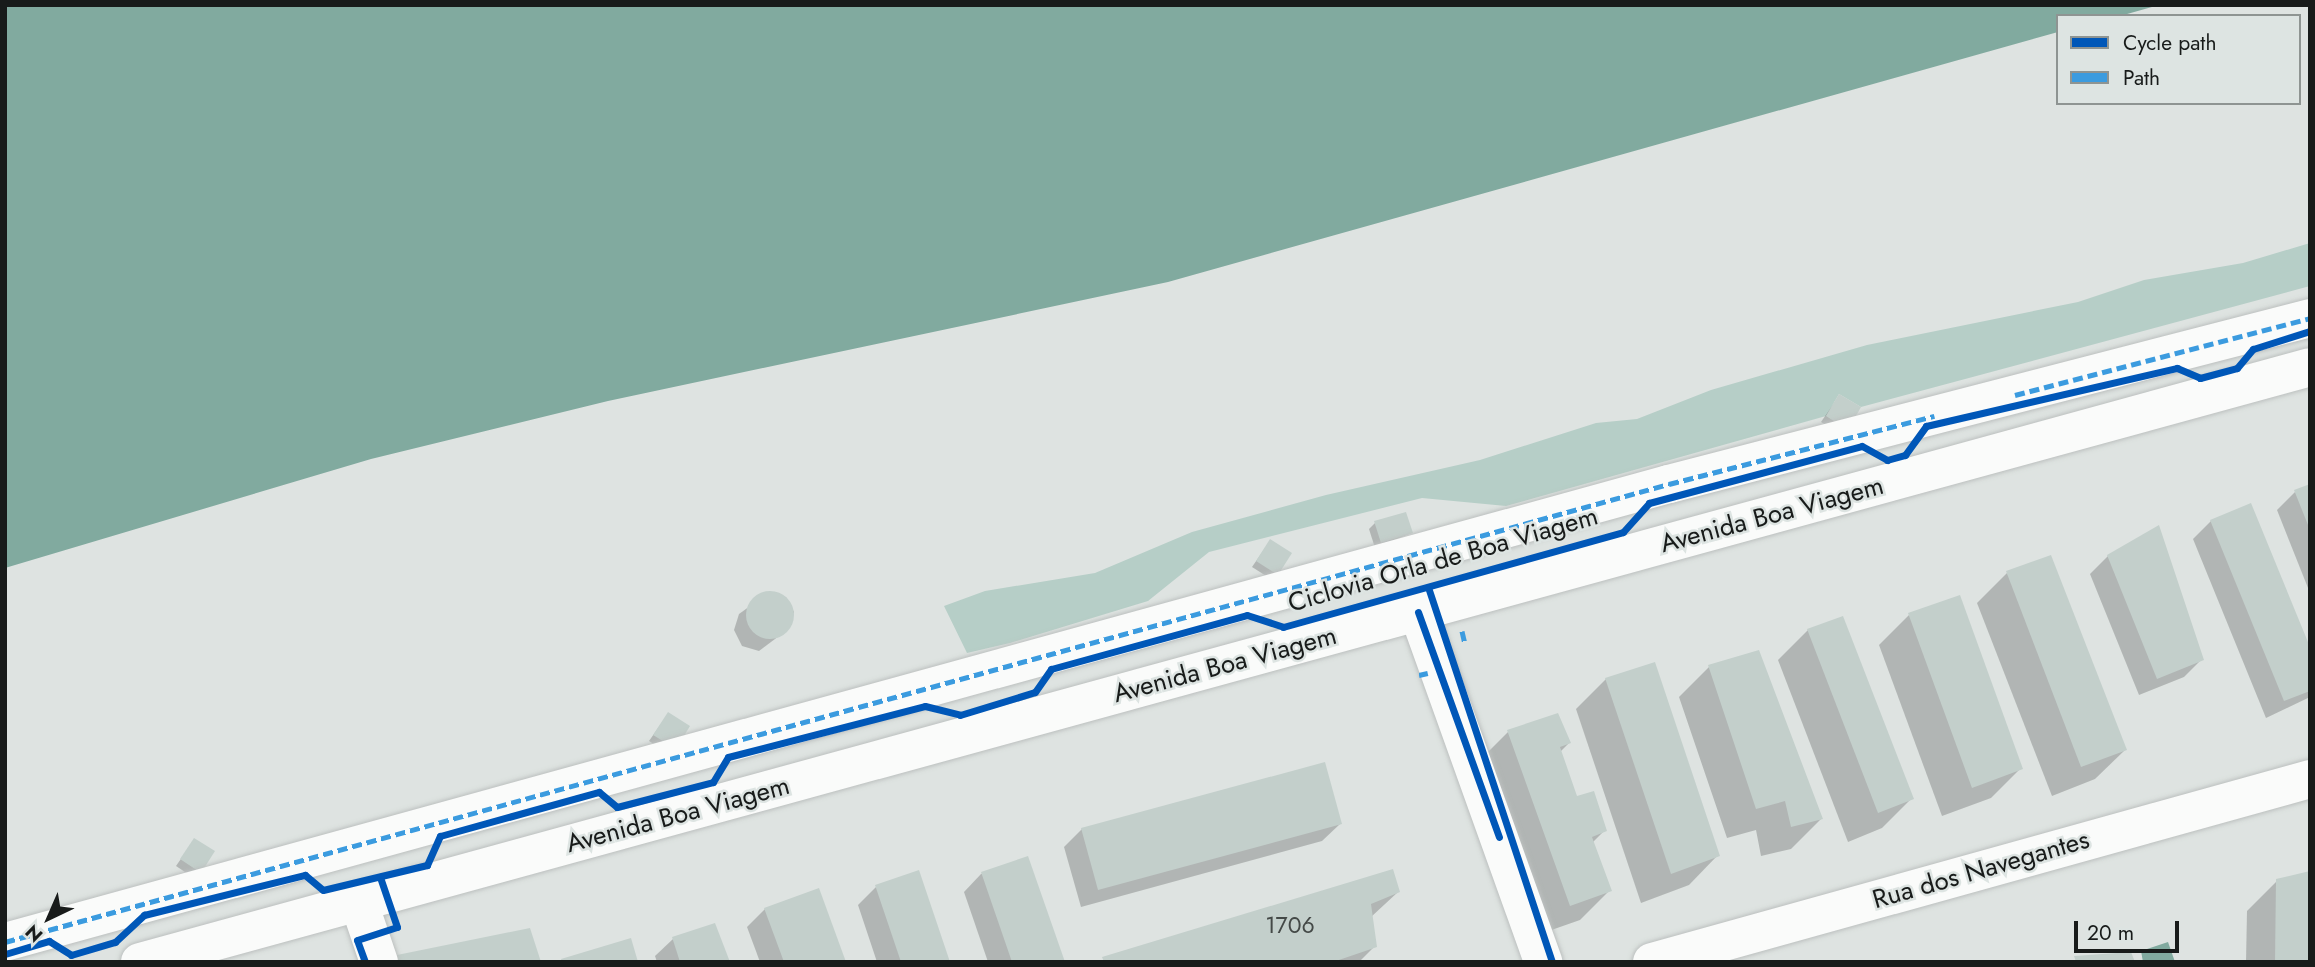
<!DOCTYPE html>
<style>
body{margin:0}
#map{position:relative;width:2315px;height:967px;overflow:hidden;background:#dee3e1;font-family:Jost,sans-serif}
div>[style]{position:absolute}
.green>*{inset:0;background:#b6cec7}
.water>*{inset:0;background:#81aa9f}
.shadow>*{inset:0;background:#0003}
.building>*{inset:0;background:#c3cfcb}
.round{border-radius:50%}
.roads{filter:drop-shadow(0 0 2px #bcc0bf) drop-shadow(0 0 2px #bcc0bf)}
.minor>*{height:38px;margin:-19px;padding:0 19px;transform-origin:19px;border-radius:19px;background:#fafbfa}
.major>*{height:38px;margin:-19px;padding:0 19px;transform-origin:19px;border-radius:19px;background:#fafbfa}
.quiet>*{height:5px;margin-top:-2.5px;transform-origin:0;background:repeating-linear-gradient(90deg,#3b9bdf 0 10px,transparent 0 15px)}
.cycleway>*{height:7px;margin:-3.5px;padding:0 3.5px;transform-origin:3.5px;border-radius:3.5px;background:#0057b8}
span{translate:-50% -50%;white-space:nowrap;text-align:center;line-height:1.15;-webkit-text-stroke:5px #dde4e2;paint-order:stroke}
.number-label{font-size:23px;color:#444947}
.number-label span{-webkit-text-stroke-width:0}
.street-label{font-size:26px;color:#181b1a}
.frame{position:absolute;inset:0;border:7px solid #181b1a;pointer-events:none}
.legend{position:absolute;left:2056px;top:14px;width:245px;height:91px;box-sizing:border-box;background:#dde4e2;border:2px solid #8e9492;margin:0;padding:9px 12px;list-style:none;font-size:21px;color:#181b1a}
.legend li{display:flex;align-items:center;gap:14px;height:35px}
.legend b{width:35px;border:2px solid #8e9492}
.north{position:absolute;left:14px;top:883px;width:70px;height:70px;-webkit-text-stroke:5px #dde4e2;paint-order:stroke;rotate:224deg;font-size:19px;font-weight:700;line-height:28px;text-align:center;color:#181b1a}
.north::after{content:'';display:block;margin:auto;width:24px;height:32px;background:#181b1a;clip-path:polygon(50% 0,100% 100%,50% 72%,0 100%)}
.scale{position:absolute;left:2074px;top:921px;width:105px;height:32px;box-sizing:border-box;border:4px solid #181b1a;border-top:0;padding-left:9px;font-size:21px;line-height:24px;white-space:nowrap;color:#181b1a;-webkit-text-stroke:5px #dde4e2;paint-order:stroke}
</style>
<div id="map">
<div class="green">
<i style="clip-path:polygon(2310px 243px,2310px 286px,1861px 407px,1839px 394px,1826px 416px,1506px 506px,1422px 498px,1209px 552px,1148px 601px,1010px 643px,967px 653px,944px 606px,985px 591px,1095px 573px,1192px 532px,1326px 495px,1480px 460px,1596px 423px,1637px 419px,1711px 390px,1867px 345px,2078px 302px,2144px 280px,2243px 263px)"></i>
</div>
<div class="water">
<i style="clip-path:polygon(5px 5px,2159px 5px,2120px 16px,2058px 16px,2058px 32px,1168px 282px,608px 401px,371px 459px,5px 568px)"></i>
<i style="clip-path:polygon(2168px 942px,2175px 962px,2143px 962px,2141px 951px)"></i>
</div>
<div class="shadow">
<i style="clip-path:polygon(1839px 396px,1841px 434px,1821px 422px)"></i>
<i style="clip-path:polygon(2310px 486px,2310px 593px,2277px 510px,2295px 492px)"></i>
<i style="clip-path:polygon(2211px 521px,2310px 652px,2310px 697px,2266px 718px,2193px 539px)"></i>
<i style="clip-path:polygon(1375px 523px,1411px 533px,1375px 548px,1369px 529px)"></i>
<i style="clip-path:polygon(1270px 541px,1289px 554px,1271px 579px,1252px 567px)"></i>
<i style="clip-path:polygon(2108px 556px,2202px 659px,2184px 677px,2139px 695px,2090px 574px)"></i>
<i style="clip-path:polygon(2007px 573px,2125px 750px,2095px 779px,2052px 796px,1977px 603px)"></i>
<i style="clip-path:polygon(768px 593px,786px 597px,794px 612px,787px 630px,759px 651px,742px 646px,734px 630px,739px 614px)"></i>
<i style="clip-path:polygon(1909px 615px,2021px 768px,1991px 798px,1942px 816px,1879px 645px)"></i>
<i style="clip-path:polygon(1808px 630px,1912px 798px,1882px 828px,1848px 842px,1778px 660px)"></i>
<i style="clip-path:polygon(1709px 667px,1821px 819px,1791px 849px,1761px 856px,1756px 830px,1727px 838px,1679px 697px)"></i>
<i style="clip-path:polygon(1606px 679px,1718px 855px,1689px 885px,1641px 903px,1576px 709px)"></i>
<i style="clip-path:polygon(668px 714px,669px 754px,649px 741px)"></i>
<i style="clip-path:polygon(1557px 716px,1569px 743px,1560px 752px,1576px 798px,1605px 830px,1592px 843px,1610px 890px,1580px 920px,1540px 934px,1478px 762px,1508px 732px)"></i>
<i style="clip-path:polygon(1340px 824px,1322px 841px,1081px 907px,1064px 847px,1082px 829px)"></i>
<i style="clip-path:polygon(194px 840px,213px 852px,194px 878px,176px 866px)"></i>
<i style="clip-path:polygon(1027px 858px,1063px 962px,988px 962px,964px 892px,981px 874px)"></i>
<i style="clip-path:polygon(918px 873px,948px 962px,877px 962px,858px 905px,876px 887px)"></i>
<i style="clip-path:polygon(2277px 881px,2310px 962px,2246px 962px,2247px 911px)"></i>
<i style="clip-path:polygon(1398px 892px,1371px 917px,1375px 946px,1359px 962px,1099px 962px)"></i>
<i style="clip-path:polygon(765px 909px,844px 962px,760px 962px,747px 927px)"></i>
<i style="clip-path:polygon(673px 939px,728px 962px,657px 962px,655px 956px)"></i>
</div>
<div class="building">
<i style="clip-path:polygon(1839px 394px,1861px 407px,1848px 430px,1826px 416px)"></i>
<i style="clip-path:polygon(2310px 484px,2310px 530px,2294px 490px)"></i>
<i style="clip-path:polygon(2251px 503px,2310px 647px,2310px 691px,2284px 701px,2210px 520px)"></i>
<i style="clip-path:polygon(1406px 512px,1413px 533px,1381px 543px,1374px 521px)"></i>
<i style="clip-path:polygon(2159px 525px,2204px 660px,2157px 679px,2107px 555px)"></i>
<i style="clip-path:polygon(1270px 539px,1292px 553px,1278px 575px,1256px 561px)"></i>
<i style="clip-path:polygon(2051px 555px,2127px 750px,2081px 767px,2006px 571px)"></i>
<i class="round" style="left:746px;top:591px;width:48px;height:48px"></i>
<i style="clip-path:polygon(1960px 595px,2023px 769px,1972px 788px,1908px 613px)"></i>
<i style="clip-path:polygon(1843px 616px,1914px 799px,1878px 813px,1807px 629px)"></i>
<i style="clip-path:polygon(1759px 650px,1823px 819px,1791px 827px,1785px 801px,1756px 809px,1708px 665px)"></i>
<i style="clip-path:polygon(1655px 662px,1720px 856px,1671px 874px,1605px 678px)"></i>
<i style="clip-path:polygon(668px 712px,690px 726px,676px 749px,653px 735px)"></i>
<i style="clip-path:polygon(1558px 713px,1571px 743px,1560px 747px,1577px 796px,1594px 791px,1607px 831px,1592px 837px,1612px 891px,1570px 906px,1507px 730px)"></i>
<i style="clip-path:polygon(1325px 762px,1342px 824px,1098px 890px,1081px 828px)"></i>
<i style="clip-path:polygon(194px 838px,215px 851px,201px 873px,180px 859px)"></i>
<i style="clip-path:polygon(1028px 856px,1065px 962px,1012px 962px,981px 872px)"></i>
<i style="clip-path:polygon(1393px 869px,1400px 892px,1371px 904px,1377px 947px,1333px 962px,1104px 962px,1102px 957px)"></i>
<i style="clip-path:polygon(919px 870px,950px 962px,901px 962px,875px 885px)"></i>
<i style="clip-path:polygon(2310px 871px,2310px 962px,2275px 962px,2276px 879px)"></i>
<i style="clip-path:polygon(819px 888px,846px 962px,784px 962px,764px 908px)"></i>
<i style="clip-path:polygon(715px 923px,730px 962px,680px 962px,672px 937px)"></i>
<i style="clip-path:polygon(530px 928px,541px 962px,399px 962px,397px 955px)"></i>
<i style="clip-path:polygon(631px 938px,638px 962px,562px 962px,561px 959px)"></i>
<i style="clip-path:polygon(2131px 952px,2135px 962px,2076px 962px,2074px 956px)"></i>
</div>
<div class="roads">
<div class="minor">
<i style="left:5px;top:942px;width:1726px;rotate:-15.39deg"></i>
<i style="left:1669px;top:484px;width:662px;rotate:-14.52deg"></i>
</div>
<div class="major">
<i style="left:1418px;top:612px;width:372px;rotate:70.3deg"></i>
<i style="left:359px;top:903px;width:62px;rotate:71.3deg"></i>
<i style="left:140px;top:962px;width:2250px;rotate:-15.33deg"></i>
<i style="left:1652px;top:962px;width:683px;rotate:-15.54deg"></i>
</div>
</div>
<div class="quiet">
<i style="left:2015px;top:395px;width:305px;rotate:-14.6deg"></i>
<i style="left:1462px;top:631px;width:13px;rotate:77deg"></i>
<i style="left:1419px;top:675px;width:9px;rotate:-13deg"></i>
<i style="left:5px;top:942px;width:1726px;rotate:-15.39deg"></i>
<i style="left:1669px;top:484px;width:274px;rotate:-14.4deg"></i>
</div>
<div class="cycleway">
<i style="left:1428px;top:587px;width:395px;rotate:71.7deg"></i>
<i style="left:1418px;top:612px;width:239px;rotate:70.2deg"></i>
<i style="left:5px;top:954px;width:46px;rotate:-16.5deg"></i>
<i style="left:49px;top:941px;width:26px;rotate:32deg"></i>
<i style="left:71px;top:955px;width:46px;rotate:-16.5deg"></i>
<i style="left:115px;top:942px;width:40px;rotate:-43deg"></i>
<i style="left:144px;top:915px;width:166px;rotate:-14deg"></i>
<i style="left:305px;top:875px;width:23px;rotate:40deg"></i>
<i style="left:323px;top:890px;width:107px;rotate:-13.5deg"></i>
<i style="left:427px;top:865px;width:32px;rotate:-66deg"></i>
<i style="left:440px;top:836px;width:165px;rotate:-15.5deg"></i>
<i style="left:599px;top:792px;width:23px;rotate:40deg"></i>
<i style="left:617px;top:807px;width:99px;rotate:-14.6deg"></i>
<i style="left:713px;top:782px;width:29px;rotate:-59deg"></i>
<i style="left:728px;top:757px;width:203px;rotate:-14.5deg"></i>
<i style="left:925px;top:706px;width:36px;rotate:14deg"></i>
<i style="left:960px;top:715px;width:78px;rotate:-17deg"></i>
<i style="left:1035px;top:692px;width:28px;rotate:-55deg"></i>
<i style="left:1051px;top:669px;width:203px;rotate:-15.4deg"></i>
<i style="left:1247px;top:615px;width:38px;rotate:18deg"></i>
<i style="left:1283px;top:627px;width:353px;rotate:-15.6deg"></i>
<i style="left:1623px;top:532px;width:39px;rotate:-48deg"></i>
<i style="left:1649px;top:503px;width:220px;rotate:-15deg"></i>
<i style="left:1862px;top:446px;width:29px;rotate:29deg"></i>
<i style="left:1887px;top:460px;width:19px;rotate:-16deg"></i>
<i style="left:1905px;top:455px;width:36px;rotate:-54deg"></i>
<i style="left:1926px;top:426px;width:258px;rotate:-13deg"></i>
<i style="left:2177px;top:368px;width:25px;rotate:23deg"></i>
<i style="left:2200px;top:378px;width:38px;rotate:-15deg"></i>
<i style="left:2237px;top:368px;width:25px;rotate:-50deg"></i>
<i style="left:2253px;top:349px;width:60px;rotate:-17.5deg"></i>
<i style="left:365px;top:962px;width:23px;rotate:-110deg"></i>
<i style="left:357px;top:940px;width:42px;rotate:-18deg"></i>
<i style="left:397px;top:927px;width:53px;rotate:-108.8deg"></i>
</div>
<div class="number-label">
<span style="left:1290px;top:925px">1706</span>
</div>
<div class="street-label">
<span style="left:1772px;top:515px;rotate:-15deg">Avenida Boa Viagem</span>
<span style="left:1443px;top:560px;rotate:-16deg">Ciclovia Orla de Boa Viagem</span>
<span style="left:1225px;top:665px;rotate:-15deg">Avenida Boa Viagem</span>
<span style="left:678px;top:815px;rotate:-15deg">Avenida Boa Viagem</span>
<span style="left:1981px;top:870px;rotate:-16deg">Rua dos Navegantes</span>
</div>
<div class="frame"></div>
<ul class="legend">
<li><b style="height:9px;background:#0057b8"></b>Cycle path</li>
<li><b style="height:9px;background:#3b9bdf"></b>Path</li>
</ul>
<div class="north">N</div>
<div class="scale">20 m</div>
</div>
